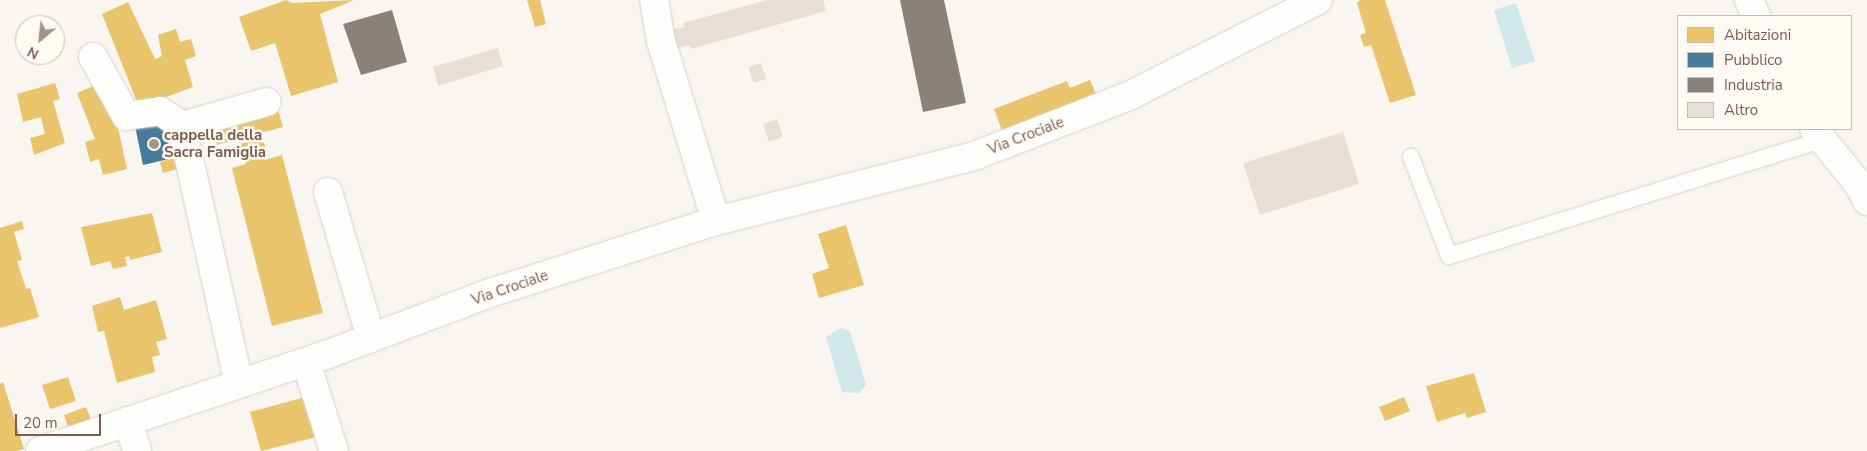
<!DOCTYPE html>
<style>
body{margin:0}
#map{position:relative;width:1867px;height:451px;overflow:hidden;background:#f9f5f0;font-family:"Nunito Sans",sans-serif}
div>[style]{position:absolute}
.water>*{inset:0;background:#d0e8ea}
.homes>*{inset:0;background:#e9c46a}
.public>*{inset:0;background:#457b9d}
.industry>*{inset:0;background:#8a817c}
.building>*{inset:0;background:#e6ded7}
.roads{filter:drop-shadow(0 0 1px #d7d1cb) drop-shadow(0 0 1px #d7d1cb)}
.service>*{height:16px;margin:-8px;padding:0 8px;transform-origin:8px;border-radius:8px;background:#fefefd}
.minor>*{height:28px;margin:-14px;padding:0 14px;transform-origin:14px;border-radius:14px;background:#fefefd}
.dots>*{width:14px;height:14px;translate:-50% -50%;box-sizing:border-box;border:2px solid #fffaf3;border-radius:50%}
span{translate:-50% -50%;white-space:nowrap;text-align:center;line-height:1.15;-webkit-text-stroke:5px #fffaf3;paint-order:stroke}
.poi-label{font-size:15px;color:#7a5c4d;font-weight:700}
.left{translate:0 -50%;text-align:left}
.street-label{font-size:15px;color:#7a5c4d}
.legend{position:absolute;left:1677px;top:15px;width:175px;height:115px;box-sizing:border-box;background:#fffaf3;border:1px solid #cabbb1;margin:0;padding:6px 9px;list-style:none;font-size:15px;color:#7a5c4d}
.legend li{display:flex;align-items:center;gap:10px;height:25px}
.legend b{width:25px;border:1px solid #cabbb1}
.north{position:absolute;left:15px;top:15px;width:50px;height:50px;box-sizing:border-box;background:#fffaf3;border:1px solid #cabbb1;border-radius:50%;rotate:208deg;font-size:14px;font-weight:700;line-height:20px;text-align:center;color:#7a5c4d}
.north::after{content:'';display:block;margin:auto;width:18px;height:22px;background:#a69286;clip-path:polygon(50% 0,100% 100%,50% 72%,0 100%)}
.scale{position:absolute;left:15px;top:414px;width:86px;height:22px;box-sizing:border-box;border:2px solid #7a5c4d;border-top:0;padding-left:6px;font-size:15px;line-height:18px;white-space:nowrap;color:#7a5c4d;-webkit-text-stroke:4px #fffaf3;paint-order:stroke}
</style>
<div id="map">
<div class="water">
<i style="clip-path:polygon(1516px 3px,1535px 61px,1512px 68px,1494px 10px)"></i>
<i style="clip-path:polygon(841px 328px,850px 331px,866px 385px,859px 393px,842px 392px,826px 337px)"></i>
</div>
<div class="homes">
<i style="clip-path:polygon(286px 0,292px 3px,354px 0,320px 14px,338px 82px,291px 96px,275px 43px,251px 51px,239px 17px)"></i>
<i style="clip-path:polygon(527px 0,540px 0,546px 24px,535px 27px)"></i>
<i style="clip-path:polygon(1360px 0,1385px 0,1416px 95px,1390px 103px,1371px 45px,1364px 47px,1360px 35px,1366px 33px,1357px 3px)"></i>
<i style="clip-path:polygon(128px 2px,155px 59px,162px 56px,158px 35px,176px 29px,180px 42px,191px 39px,196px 56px,185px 60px,193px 87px,139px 107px,102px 14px)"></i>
<i style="clip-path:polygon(1090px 80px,1098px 99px,1004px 136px,994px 109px,1067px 81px,1070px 88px)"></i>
<i style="clip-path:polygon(55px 83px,60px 99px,53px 101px,65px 143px,34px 155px,30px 138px,45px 134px,44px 131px,41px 117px,23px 122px,17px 94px)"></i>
<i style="clip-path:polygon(100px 83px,119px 132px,127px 169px,103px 175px,99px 159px,90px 162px,85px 142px,95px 139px,77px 93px)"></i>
<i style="clip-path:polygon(278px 110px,283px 127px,217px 145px,212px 129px)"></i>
<i style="clip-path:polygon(263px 138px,268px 159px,282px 155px,323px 313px,272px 326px,232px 168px,246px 164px,240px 144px)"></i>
<i style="clip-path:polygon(173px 158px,177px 169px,163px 173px,160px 162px)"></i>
<i style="clip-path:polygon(152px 213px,162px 252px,130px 260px,129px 256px,125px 257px,127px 266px,113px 269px,110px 261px,91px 266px,81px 227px)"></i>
<i style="clip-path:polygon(22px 221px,24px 229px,14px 232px,22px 260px,17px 261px,26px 289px,30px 288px,39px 317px,0 328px,0 228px)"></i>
<i style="clip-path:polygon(846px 225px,864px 285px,819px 298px,812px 274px,829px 268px,818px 234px)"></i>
<i style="clip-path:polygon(120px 297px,124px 310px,156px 300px,167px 339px,156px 342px,160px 355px,152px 357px,155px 372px,117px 383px,104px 331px,98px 332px,92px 306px)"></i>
<i style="clip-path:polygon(1474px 373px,1486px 412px,1467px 418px,1465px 413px,1437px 422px,1426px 386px)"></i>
<i style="clip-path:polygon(68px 377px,76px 401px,50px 409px,42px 385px)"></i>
<i style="clip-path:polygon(3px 382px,24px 449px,17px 451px,0 451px,0 384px)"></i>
<i style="clip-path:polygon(309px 396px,320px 436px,261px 451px,250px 412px)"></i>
<i style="clip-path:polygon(1404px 397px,1410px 411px,1385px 421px,1379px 407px)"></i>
<i style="clip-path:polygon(86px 407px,92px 422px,69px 430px,64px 415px)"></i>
</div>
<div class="public">
<i style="clip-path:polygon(150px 121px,164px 129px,173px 158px,143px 165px,135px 126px)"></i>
</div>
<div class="industry">
<i style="clip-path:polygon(900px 0,944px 0,966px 103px,923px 112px)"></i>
<i style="clip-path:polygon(392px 10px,407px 62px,361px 75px,343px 24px)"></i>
</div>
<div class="building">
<i style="clip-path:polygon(767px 0,823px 0,826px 11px,691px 49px,689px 45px,677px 48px,671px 30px,684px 27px,683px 23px)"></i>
<i style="clip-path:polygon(498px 48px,503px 66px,438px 86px,433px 67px)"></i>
<i style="clip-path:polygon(761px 63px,766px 79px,754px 83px,748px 67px)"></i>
<i style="clip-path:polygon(777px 119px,783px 137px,769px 142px,763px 124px)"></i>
<i style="clip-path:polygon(1343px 132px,1359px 184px,1260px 215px,1243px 163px)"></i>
</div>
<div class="roads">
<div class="service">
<i style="left:1411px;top:157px;width:106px;rotate:69deg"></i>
<i style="left:1449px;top:256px;width:391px;rotate:-17.3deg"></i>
</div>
<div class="minor">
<i style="left:654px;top:0;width:42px;rotate:80.3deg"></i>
<i style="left:661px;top:41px;width:188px;rotate:73deg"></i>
<i style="left:1749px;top:0;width:17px;rotate:66deg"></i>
<i style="left:93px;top:57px;width:68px;rotate:60.8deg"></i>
<i style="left:126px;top:116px;width:34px;rotate:-8deg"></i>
<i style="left:160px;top:111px;width:27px;rotate:34deg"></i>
<i style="left:1814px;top:129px;width:72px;rotate:51.2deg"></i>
<i style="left:1859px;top:185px;width:18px;rotate:63deg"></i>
<i style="left:328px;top:192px;width:152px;rotate:73.6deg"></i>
<i style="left:306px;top:362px;width:93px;rotate:72.5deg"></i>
<i style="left:239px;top:384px;width:264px;rotate:-102.5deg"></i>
<i style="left:182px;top:126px;width:88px;rotate:-15.8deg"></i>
<i style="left:128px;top:421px;width:31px;rotate:73deg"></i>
<i style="left:40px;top:451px;width:302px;rotate:-18.6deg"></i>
<i style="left:326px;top:355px;width:175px;rotate:-20.7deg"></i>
<i style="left:490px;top:293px;width:237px;rotate:-17.7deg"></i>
<i style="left:716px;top:221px;width:266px;rotate:-14.1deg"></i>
<i style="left:974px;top:156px;width:166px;rotate:-21.2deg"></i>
<i style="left:1129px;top:96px;width:212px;rotate:-26.9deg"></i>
</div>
</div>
<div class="dots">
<i style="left:154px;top:144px;background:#a69286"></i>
</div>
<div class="poi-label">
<span class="left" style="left:164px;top:144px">cappella della<br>Sacra Famiglia</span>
</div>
<div class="street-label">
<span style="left:1026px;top:136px;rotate:-21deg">Via Crociale</span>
<span style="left:510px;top:288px;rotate:-19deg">Via Crociale</span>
</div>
<ul class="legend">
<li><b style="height:14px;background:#e9c46a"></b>Abitazioni</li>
<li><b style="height:14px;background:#457b9d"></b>Pubblico</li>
<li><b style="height:14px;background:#8a817c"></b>Industria</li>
<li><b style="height:14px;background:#e6ded7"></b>Altro</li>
</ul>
<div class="north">N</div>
<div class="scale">20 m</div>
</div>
